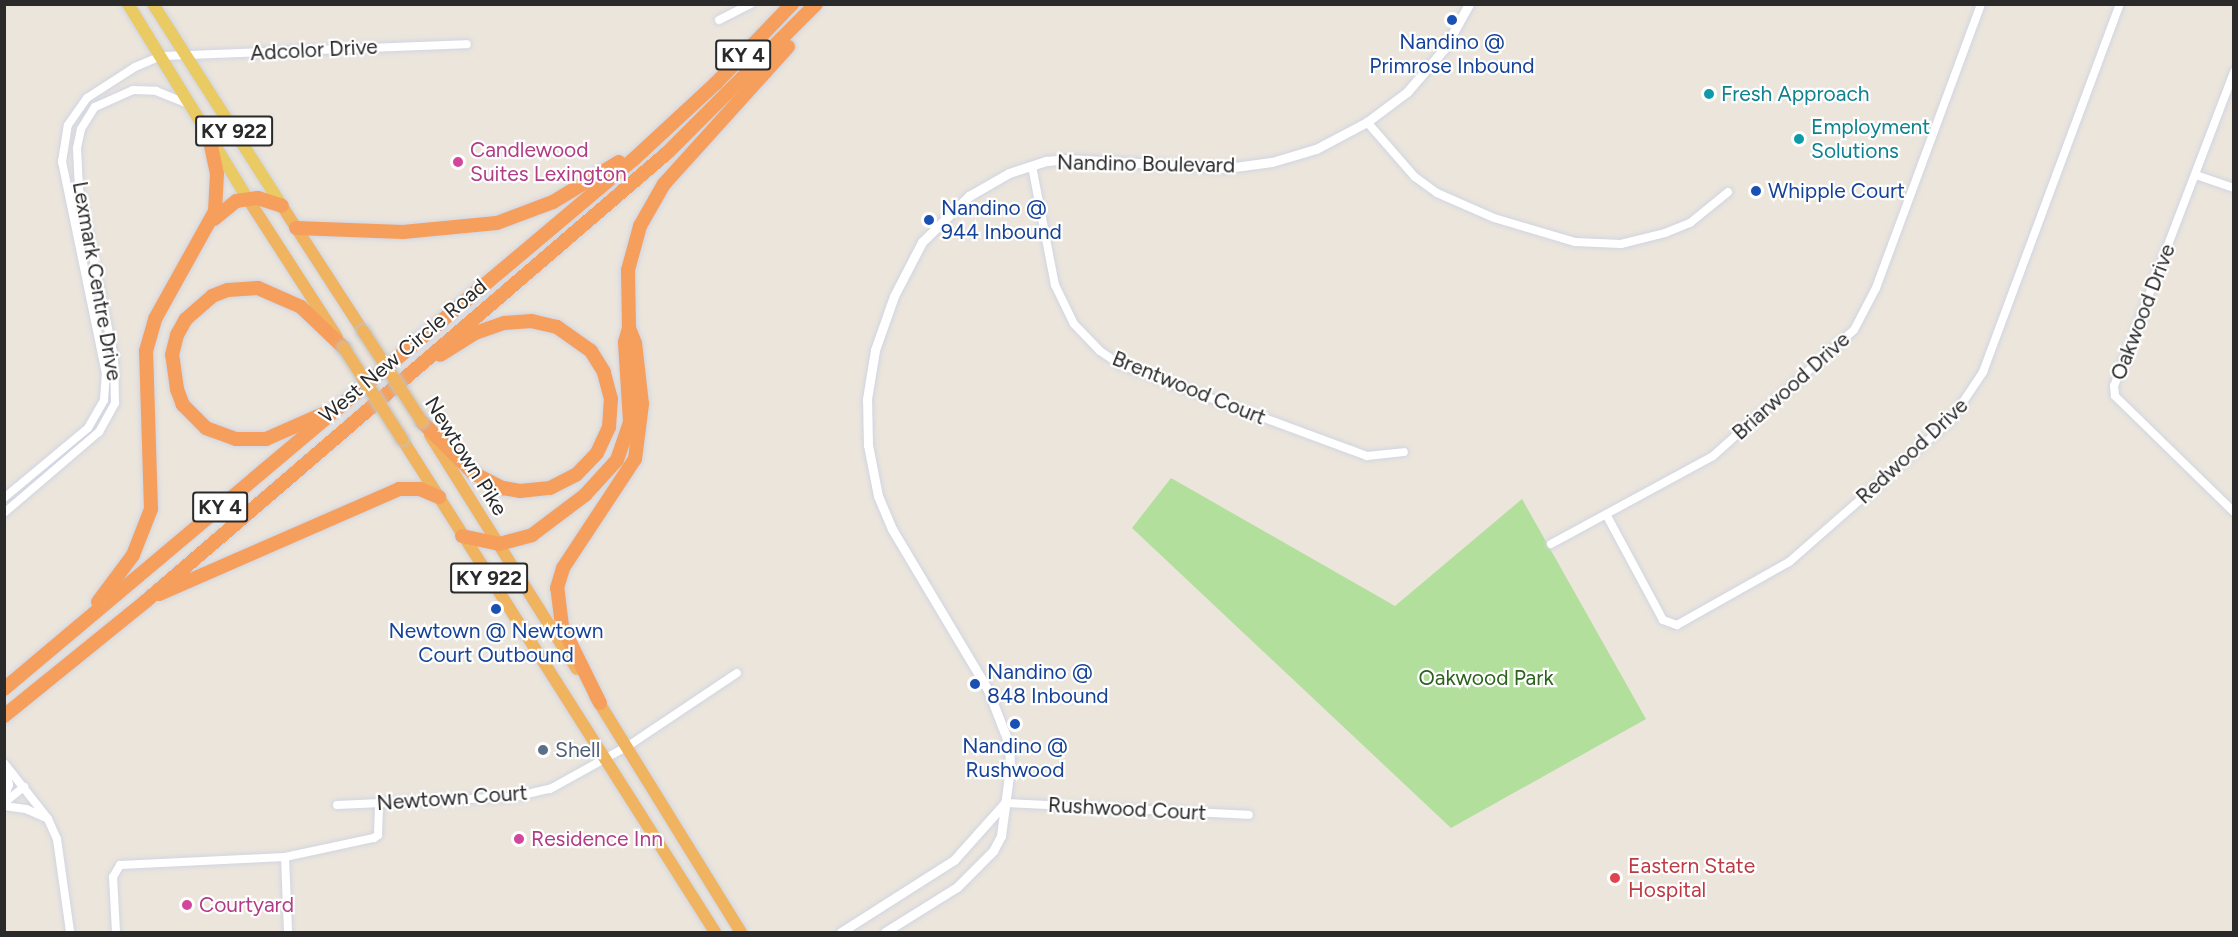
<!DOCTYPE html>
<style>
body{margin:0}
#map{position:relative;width:2238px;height:937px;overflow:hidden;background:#ebe5dc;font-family:Figtree,sans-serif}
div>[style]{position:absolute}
.green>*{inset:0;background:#b2df9b}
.roads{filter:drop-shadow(0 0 2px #d1d5e2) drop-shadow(0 0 2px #d1d5e2)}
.minor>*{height:8px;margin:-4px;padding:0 4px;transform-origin:4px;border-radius:4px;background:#fff}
.tertiary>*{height:9px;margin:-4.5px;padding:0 4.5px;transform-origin:4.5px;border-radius:4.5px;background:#fff}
.primary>*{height:12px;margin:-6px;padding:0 6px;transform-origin:6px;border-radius:6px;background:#e9ca63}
.trunk>*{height:12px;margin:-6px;padding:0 6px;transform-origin:6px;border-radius:6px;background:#f0b460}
.motorway>*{height:14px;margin:-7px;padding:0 7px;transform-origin:7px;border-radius:7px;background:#f69f5c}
.bridges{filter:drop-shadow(0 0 2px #c3c3c3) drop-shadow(0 0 2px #c3c3c3)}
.trunk-bridge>*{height:12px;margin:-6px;padding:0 6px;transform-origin:6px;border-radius:6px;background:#f0b460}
.dots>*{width:16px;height:16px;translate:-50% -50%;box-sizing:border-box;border:3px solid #fff;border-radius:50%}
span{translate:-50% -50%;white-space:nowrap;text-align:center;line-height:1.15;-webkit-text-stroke:4.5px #fff;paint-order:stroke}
.shield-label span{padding:2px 4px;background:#fff;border:2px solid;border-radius:4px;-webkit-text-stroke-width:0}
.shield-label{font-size:20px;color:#2a2a2a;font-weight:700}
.transit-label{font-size:21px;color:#164399}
.left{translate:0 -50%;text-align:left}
.street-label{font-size:21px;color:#2a2a2a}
.culture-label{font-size:21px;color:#0d838f}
.hotel-label{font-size:21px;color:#b23c85}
.park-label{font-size:21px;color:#2c631d}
.service-label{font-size:21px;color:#4e5e75}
.health-label{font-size:21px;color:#be3a42}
.frame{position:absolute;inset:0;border:6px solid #2a2a2a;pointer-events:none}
</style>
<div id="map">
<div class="green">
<i style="clip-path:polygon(1171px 478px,1395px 606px,1522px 499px,1646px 719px,1451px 828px,1132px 528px)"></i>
</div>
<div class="roads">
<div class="minor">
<i style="left:719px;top:20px;width:36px;rotate:-27deg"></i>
<i style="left:2234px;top:72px;width:336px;rotate:110.9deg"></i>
<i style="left:2114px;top:386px;width:10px;rotate:84deg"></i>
<i style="left:2115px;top:396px;width:166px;rotate:44.3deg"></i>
<i style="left:1367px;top:122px;width:73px;rotate:48.9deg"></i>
<i style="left:1415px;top:177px;width:27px;rotate:36deg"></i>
<i style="left:1437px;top:193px;width:62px;rotate:23.7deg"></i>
<i style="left:1494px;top:218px;width:84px;rotate:16.5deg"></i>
<i style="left:1575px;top:242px;width:46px;rotate:2.5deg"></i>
<i style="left:1621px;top:244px;width:45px;rotate:-14deg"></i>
<i style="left:1665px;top:233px;width:27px;rotate:-22deg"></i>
<i style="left:1690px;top:223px;width:49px;rotate:-39.2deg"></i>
<i style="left:1032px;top:166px;width:121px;rotate:79.1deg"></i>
<i style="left:1055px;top:285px;width:43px;rotate:64deg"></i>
<i style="left:1074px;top:324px;width:37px;rotate:46deg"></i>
<i style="left:1100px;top:351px;width:25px;rotate:34deg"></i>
<i style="left:1121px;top:365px;width:245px;rotate:20.3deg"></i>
<i style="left:1351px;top:450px;width:17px;rotate:21deg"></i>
<i style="left:1367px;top:456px;width:37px;rotate:-6deg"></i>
<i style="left:2196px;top:175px;width:40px;rotate:18.9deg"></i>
<i style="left:4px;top:498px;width:109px;rotate:-39.8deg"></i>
<i style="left:88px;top:428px;width:32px;rotate:-60deg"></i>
<i style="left:104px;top:400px;width:26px;rotate:-86deg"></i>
<i style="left:106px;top:374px;width:217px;rotate:-101.7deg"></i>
<i style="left:62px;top:162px;width:37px;rotate:-81deg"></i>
<i style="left:68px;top:125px;width:33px;rotate:-55deg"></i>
<i style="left:87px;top:98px;width:57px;rotate:-32.9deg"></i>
<i style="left:135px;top:67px;width:28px;rotate:-23deg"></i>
<i style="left:161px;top:56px;width:306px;rotate:-2.2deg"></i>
<i style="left:4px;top:513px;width:125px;rotate:-40.5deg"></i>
<i style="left:99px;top:432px;width:33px;rotate:-61deg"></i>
<i style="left:115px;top:403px;width:46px;rotate:-91.2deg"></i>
<i style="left:114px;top:357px;width:172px;rotate:-101.8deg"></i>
<i style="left:79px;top:189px;width:41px;rotate:-92.8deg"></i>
<i style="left:77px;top:148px;width:19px;rotate:-78deg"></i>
<i style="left:81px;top:129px;width:26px;rotate:-58deg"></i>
<i style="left:95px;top:107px;width:42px;rotate:-24.1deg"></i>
<i style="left:133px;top:90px;width:23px;rotate:2deg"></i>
<i style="left:156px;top:91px;width:35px;rotate:22deg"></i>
<i style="left:1607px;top:516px;width:118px;rotate:61.7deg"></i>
<i style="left:1663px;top:620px;width:15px;rotate:20deg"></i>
<i style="left:1677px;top:625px;width:129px;rotate:-29.4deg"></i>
<i style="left:1789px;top:562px;width:215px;rotate:-41.2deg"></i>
<i style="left:1951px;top:420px;width:58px;rotate:-56.3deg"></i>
<i style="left:1983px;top:372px;width:393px;rotate:-69.6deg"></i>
<i style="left:1551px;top:544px;width:184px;rotate:-28.5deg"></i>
<i style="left:1713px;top:456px;width:189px;rotate:-41.8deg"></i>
<i style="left:1854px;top:330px;width:47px;rotate:-62.4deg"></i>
<i style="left:1876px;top:288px;width:303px;rotate:-69.7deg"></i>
<i style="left:4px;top:763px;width:71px;rotate:51.8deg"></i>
<i style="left:48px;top:819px;width:22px;rotate:66deg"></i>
<i style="left:57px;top:839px;width:94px;rotate:82deg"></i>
<i style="left:4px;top:798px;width:14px;rotate:-69deg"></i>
<i style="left:9px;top:785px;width:18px;rotate:-103deg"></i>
<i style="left:4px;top:803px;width:26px;rotate:-39deg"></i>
<i style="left:1005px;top:803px;width:244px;rotate:2.8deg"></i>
<i style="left:337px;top:805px;width:177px;rotate:-2.6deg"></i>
<i style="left:514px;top:797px;width:37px;rotate:-13deg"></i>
<i style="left:550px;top:789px;width:89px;rotate:-28.9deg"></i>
<i style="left:628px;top:746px;width:131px;rotate:-33.8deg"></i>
<i style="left:4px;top:806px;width:22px;rotate:8deg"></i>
<i style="left:26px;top:809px;width:22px;rotate:24deg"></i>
<i style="left:285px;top:857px;width:75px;rotate:87.7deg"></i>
<i style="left:116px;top:932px;width:55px;rotate:-93.1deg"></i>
<i style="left:113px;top:877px;width:14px;rotate:-60deg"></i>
<i style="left:120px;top:865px;width:165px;rotate:-2.8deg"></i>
<i style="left:285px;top:857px;width:91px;rotate:-12.1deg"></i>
<i style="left:374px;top:838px;width:5px;rotate:-37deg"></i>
<i style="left:378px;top:835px;width:32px;rotate:-88deg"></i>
</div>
<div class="tertiary">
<i style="left:841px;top:932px;width:134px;rotate:-32.5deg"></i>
<i style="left:954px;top:860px;width:76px;rotate:-48.2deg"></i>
<i style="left:885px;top:932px;width:85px;rotate:-32deg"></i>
<i style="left:957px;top:887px;width:51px;rotate:-45deg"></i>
<i style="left:993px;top:851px;width:17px;rotate:-62deg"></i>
<i style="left:1001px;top:836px;width:69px;rotate:-82.5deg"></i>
<i style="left:1010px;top:768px;width:24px;rotate:-92deg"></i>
<i style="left:1009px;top:744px;width:58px;rotate:-111.3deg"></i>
<i style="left:988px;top:690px;width:187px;rotate:-120.8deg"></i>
<i style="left:892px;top:529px;width:36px;rotate:-113deg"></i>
<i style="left:878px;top:496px;width:52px;rotate:-101.1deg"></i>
<i style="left:868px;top:445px;width:46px;rotate:-91.2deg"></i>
<i style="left:867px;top:399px;width:50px;rotate:-80.7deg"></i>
<i style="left:875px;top:350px;width:57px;rotate:-70.6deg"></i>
<i style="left:894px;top:296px;width:61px;rotate:-62.6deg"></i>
<i style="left:922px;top:242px;width:66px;rotate:-44.4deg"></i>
<i style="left:969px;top:196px;width:46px;rotate:-29.9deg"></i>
<i style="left:1009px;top:173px;width:40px;rotate:-18deg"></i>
<i style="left:1047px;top:161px;width:20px;rotate:-6deg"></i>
<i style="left:1067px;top:159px;width:160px;rotate:3.2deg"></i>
<i style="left:1227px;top:168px;width:45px;rotate:-7.6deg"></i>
<i style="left:1272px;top:162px;width:46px;rotate:-16.5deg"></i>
<i style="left:1316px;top:149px;width:58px;rotate:-27.9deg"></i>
<i style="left:1367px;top:122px;width:50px;rotate:-36.9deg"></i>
<i style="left:1407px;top:92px;width:57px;rotate:-49.3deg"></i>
<i style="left:1444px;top:49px;width:51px;rotate:-60.9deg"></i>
</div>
<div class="primary">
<i style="left:128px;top:4px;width:229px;rotate:58.4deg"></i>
<i style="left:153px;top:4px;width:240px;rotate:57.4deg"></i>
</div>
<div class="trunk">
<i style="left:248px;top:199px;width:164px;rotate:57.2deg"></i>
<i style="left:282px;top:206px;width:149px;rotate:57.1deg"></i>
<i style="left:430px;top:435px;width:276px;rotate:57.9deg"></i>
<i style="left:402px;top:439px;width:584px;rotate:57.59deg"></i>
<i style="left:595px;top:696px;width:278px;rotate:58.3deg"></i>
</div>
<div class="motorway">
<i style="left:214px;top:219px;width:28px;rotate:-39deg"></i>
<i style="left:236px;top:201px;width:22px;rotate:-8deg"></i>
<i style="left:258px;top:198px;width:25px;rotate:18deg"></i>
<i style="left:296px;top:228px;width:107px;rotate:2.1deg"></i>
<i style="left:403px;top:232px;width:94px;rotate:-5.5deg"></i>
<i style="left:497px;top:223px;width:60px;rotate:-20.6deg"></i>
<i style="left:553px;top:202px;width:77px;rotate:-31.2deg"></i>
<i style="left:323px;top:414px;width:62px;rotate:156.3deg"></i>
<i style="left:266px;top:439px;width:30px;rotate:180deg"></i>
<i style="left:236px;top:439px;width:32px;rotate:-160deg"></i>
<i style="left:206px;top:428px;width:33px;rotate:-135deg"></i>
<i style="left:183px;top:405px;width:17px;rotate:-111deg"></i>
<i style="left:177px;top:389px;width:34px;rotate:-98deg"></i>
<i style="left:172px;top:355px;width:21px;rotate:-76deg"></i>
<i style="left:177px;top:335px;width:18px;rotate:-61deg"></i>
<i style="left:186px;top:319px;width:35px;rotate:-41deg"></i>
<i style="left:212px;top:296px;width:17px;rotate:-21deg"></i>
<i style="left:228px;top:290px;width:30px;rotate:-4deg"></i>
<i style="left:258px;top:288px;width:47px;rotate:23.8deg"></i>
<i style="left:301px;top:307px;width:59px;rotate:43.6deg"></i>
<i style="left:422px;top:422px;width:72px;rotate:45deg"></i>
<i style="left:473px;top:473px;width:34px;rotate:27deg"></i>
<i style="left:503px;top:488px;width:17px;rotate:10deg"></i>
<i style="left:520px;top:491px;width:30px;rotate:-6deg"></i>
<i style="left:550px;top:488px;width:29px;rotate:-27deg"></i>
<i style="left:576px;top:475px;width:30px;rotate:-46deg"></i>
<i style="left:597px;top:453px;width:29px;rotate:-65deg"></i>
<i style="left:609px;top:427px;width:28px;rotate:-86deg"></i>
<i style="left:611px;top:399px;width:28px;rotate:-105deg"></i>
<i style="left:604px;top:372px;width:25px;rotate:-122deg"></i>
<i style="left:591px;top:351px;width:42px;rotate:-144.8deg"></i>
<i style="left:557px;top:327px;width:26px;rotate:-167deg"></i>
<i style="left:532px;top:321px;width:28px;rotate:176deg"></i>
<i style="left:504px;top:323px;width:31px;rotate:161deg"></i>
<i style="left:475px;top:333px;width:41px;rotate:147.8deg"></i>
<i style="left:462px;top:536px;width:38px;rotate:12deg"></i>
<i style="left:499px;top:544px;width:34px;rotate:-15deg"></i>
<i style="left:532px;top:535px;width:66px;rotate:-37deg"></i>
<i style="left:585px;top:495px;width:47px;rotate:-47.6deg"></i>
<i style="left:617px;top:460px;width:40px;rotate:-71.1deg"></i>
<i style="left:630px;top:422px;width:80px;rotate:-93.6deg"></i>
<i style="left:625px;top:342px;width:15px;rotate:-74deg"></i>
<i style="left:629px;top:328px;width:58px;rotate:-91deg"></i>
<i style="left:628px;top:270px;width:46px;rotate:-74.7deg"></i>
<i style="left:640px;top:226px;width:48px;rotate:-60.3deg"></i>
<i style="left:664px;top:184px;width:185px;rotate:-47.9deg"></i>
<i style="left:159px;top:594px;width:262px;rotate:-23.6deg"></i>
<i style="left:399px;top:489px;width:21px"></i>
<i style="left:420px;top:489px;width:21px;rotate:23deg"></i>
<i style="left:98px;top:602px;width:59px;rotate:-53.3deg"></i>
<i style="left:133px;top:555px;width:49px;rotate:-68.6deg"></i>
<i style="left:151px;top:509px;width:158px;rotate:-91.8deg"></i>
<i style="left:146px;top:351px;width:33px;rotate:-74deg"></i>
<i style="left:155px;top:319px;width:124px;rotate:-60.9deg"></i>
<i style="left:215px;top:211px;width:37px;rotate:-87deg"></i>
<i style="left:217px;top:174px;width:38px;rotate:-102deg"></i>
<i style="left:4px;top:689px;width:823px;rotate:-40.07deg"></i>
<i style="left:634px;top:159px;width:112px;rotate:-42.8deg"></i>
<i style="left:716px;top:83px;width:110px;rotate:-46.1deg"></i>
<i style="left:600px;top:703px;width:86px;rotate:-116.3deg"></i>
<i style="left:562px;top:626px;width:38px;rotate:-97deg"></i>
<i style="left:557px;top:588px;width:21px;rotate:-73deg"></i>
<i style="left:563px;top:568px;width:131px;rotate:-56.6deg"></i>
<i style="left:635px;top:459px;width:55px;rotate:-82.7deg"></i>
<i style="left:642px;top:404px;width:61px;rotate:-96.5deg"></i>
<i style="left:635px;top:343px;width:16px;rotate:-112deg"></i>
<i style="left:4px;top:716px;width:184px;rotate:-39deg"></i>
<i style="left:147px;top:600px;width:687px;rotate:-40.69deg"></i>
<i style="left:668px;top:152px;width:209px;rotate:-45deg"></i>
</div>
</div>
<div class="bridges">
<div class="trunk-bridge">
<i style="left:363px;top:331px;width:108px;rotate:57deg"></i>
<i style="left:344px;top:348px;width:108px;rotate:57.5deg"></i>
</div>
</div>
<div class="dots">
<i style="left:1452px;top:20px;background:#1a4fb4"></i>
<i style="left:1709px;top:94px;background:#0f9aa8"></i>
<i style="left:1799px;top:139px;background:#0f9aa8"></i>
<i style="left:458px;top:162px;background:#d1479c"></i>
<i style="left:1756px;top:191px;background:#1a4fb4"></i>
<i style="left:929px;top:220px;background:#1a4fb4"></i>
<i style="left:496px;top:609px;background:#1a4fb4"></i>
<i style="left:975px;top:684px;background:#1a4fb4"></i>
<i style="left:1015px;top:724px;background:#1a4fb4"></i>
<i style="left:543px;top:750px;background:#5c6f8a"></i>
<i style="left:519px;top:839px;background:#d1479c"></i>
<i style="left:1615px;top:878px;background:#e0444e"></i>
<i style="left:187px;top:905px;background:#d1479c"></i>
</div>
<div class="shield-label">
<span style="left:743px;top:55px">KY 4</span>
<span style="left:234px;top:131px">KY 922</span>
<span style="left:220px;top:507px">KY 4</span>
<span style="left:489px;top:578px">KY 922</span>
</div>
<div class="transit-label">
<span style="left:1452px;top:54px">Nandino @<br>Primrose Inbound</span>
<span class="left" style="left:1768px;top:191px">Whipple Court</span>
<span class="left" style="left:941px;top:220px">Nandino @<br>944 Inbound</span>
<span style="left:496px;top:643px">Newtown @ Newtown<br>Court Outbound</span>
<span class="left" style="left:987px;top:684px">Nandino @<br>848 Inbound</span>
<span style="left:1015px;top:758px">Nandino @<br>Rushwood</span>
</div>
<div class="street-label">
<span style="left:314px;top:50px;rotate:-3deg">Adcolor Drive</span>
<span style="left:1146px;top:164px;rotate:1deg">Nandino Boulevard</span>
<span style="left:97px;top:281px;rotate:80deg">Lexmark Centre Drive</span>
<span style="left:2143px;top:312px;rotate:-69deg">Oakwood Drive</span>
<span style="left:403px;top:351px;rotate:-40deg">West New Circle Road</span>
<span style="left:1791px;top:386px;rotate:-42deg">Briarwood Drive</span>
<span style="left:1189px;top:388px;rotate:22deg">Brentwood Court</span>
<span style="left:1912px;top:451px;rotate:-43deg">Redwood Drive</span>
<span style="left:466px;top:456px;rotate:58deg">Newtown Pike</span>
<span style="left:452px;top:798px;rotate:-4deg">Newtown Court</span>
<span style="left:1127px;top:809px;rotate:3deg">Rushwood Court</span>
</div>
<div class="culture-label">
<span class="left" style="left:1721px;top:94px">Fresh Approach</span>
<span class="left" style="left:1811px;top:139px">Employment<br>Solutions</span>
</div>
<div class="hotel-label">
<span class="left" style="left:470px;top:162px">Candlewood<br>Suites Lexington</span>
<span class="left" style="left:531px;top:839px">Residence Inn</span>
<span class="left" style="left:199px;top:905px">Courtyard</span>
</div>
<div class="park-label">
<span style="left:1486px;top:678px">Oakwood Park</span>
</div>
<div class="service-label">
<span class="left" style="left:555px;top:750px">Shell</span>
</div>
<div class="health-label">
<span class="left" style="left:1628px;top:878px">Eastern State<br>Hospital</span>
</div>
<div class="frame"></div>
</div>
